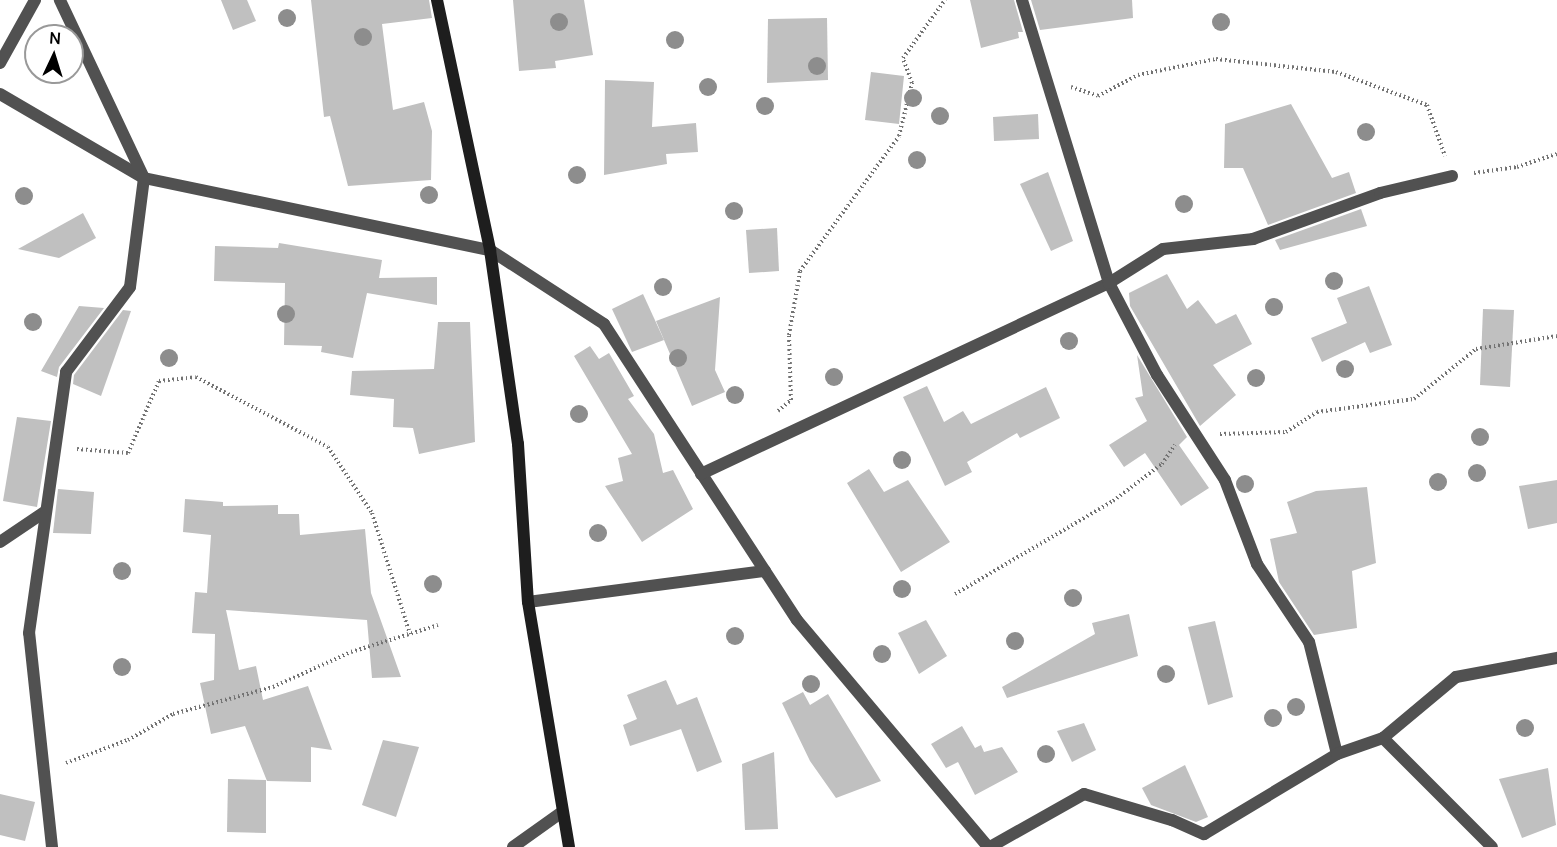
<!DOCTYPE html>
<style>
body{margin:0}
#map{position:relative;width:1557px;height:847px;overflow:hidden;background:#fff;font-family:Manrope,sans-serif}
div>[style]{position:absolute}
.building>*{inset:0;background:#c0c0c0}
.path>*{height:4px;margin-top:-2px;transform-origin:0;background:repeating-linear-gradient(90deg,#737373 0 1.5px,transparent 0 4.5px)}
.street>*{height:12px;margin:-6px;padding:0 6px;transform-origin:6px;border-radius:6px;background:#515151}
.secondary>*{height:12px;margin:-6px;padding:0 6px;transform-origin:6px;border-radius:6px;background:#1e1e1e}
.trees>*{width:18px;height:18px;margin:-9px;border-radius:50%;background:#8d8d8d}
span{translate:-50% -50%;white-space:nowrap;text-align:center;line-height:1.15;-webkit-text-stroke:4.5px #fff;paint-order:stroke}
.north{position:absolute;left:24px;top:24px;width:60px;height:60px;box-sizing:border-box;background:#fff;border:2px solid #999;border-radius:50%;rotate:4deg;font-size:16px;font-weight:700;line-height:24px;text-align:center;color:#000}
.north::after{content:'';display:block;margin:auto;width:21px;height:27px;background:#000;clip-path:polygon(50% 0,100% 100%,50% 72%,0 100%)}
</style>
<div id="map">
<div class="building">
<i style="clip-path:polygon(221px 0,247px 0,256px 21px,233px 30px)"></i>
<i style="clip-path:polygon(311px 0,429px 0,432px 18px,382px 24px,393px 110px,424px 102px,432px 131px,431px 180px,348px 186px,330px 116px,324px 117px)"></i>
<i style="clip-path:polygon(513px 0,584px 0,593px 55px,555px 61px,556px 68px,519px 71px)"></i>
<i style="clip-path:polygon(970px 0,1014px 0,1023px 32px,1018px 32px,1019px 38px,981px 48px)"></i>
<i style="clip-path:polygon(1031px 0,1132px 0,1133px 18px,1040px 30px)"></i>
<i style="clip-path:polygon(827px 18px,828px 80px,767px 83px,768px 19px)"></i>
<i style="clip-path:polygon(871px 72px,904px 76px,899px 124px,865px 120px)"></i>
<i style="clip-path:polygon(605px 80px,654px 82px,652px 127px,696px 123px,698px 152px,666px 154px,667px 164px,604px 175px)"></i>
<i style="clip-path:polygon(1291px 104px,1332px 178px,1349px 172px,1356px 193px,1268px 225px,1243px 168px,1224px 168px,1225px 124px)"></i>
<i style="clip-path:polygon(1038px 114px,1039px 139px,994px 141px,993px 117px)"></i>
<i style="clip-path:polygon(1048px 172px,1073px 241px,1051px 251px,1020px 184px)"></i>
<i style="clip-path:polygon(1361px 209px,1367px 226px,1280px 250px,1275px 240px)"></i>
<i style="clip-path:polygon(83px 213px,96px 238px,59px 258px,18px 249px)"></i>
<i style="clip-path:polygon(777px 228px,779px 271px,749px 273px,746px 230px)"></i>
<i style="clip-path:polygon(279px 243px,382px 260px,379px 278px,437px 277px,437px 305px,367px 293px,353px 358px,321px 352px,322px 346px,284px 345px,285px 283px,214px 281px,215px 246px,278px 248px)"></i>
<i style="clip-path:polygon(1167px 274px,1187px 309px,1198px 300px,1216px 324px,1236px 314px,1252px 344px,1213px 365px,1236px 395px,1200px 426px,1130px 306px,1129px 293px)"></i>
<i style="clip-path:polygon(1369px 286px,1392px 345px,1370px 353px,1365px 342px,1322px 362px,1311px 338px,1347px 323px,1337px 298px)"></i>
<i style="clip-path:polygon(643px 294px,664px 340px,632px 352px,612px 309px)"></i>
<i style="clip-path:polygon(720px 297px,715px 370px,725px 392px,692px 406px,656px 321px)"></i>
<i style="clip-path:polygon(79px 306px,104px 308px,59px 367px,57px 377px,41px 371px)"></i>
<i style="clip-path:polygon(1483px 309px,1514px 310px,1510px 387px,1480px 385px)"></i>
<i style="clip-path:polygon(123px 310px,131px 311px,101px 396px,73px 384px,74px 375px)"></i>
<i style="clip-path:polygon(438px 322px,470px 322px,475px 442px,419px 454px,413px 428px,393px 427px,394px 399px,350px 395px,352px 371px,434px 369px)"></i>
<i style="clip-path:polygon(590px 346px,599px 359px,609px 353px,634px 396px,628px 399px,654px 434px,663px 473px,673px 470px,693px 509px,642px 542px,605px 486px,623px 481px,618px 458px,632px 454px,574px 356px)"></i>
<i style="clip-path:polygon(1137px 355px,1187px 437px,1179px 445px,1209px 488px,1181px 506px,1145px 453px,1124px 467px,1109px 445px,1147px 421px,1135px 398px,1143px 396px)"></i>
<i style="clip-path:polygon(927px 386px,944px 422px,963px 411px,971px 424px,1046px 387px,1060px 418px,1020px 438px,1017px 433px,967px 462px,972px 472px,945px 486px,903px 397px)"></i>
<i style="clip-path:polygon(17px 417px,51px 421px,37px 507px,3px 501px)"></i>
<i style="clip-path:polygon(869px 469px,884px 492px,908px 480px,950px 542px,901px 572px,847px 483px)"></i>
<i style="clip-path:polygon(1557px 480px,1557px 523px,1528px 529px,1519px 486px)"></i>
<i style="clip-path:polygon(1367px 487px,1376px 563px,1352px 571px,1357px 628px,1314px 635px,1279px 582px,1270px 539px,1297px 533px,1287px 502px,1316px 491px)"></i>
<i style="clip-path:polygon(58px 489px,94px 492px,91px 534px,53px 533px)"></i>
<i style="clip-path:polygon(185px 499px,223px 502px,223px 506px,278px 505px,278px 514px,299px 514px,300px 535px,365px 529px,371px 593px,401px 677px,372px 678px,367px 620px,226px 610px,239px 670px,256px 666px,263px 700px,308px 686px,332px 750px,311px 747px,311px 782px,267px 781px,245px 726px,211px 734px,200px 683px,214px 680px,215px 634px,192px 633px,195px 592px,207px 593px,211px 535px,183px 532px)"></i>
<i style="clip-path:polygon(1129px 614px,1138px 656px,1007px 698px,1002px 687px,1095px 634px,1092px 623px)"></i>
<i style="clip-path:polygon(926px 620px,947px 656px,919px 674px,898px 633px)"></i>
<i style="clip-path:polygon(1215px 621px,1233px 697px,1208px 705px,1188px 627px)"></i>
<i style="clip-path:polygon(666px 680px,677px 705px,697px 697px,722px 762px,697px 772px,681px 729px,630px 746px,623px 725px,637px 719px,627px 695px)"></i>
<i style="clip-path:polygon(803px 692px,810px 705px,828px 694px,881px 781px,836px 798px,810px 761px,782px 703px)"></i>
<i style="clip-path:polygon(1084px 723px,1096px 750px,1072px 762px,1057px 731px)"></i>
<i style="clip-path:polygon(962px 726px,975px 748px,981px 745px,984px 752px,1002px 747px,1018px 772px,975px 795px,958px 762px,946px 768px,931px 744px)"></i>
<i style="clip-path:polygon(383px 740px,419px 747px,396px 817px,362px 805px)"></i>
<i style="clip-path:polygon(774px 752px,778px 829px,745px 830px,742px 764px)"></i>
<i style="clip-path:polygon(1185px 765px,1208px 817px,1196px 822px,1151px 805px,1142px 788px)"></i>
<i style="clip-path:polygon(1548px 768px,1556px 825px,1522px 838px,1499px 779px)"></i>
<i style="clip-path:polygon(228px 779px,266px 780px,266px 833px,227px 832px)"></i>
<i style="clip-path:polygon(0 794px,35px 802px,25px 841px,0 835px)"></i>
</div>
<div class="path">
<i style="left:1071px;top:87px;width:28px;rotate:18deg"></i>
<i style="left:1098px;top:96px;width:45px;rotate:-27.7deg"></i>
<i style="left:1138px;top:75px;width:80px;rotate:-11.6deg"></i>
<i style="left:1216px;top:59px;width:121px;rotate:6.2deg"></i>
<i style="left:1336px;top:72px;width:97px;rotate:19.9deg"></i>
<i style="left:1427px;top:105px;width:54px;rotate:70.6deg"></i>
<i style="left:1474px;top:173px;width:43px;rotate:-7.9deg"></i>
<i style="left:1517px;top:167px;width:42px;rotate:-18deg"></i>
<i style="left:778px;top:411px;width:17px;rotate:-40deg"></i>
<i style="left:791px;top:400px;width:65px;rotate:-91.8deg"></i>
<i style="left:789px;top:335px;width:65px;rotate:-80.2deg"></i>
<i style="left:800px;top:271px;width:167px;rotate:-53.7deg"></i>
<i style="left:899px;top:136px;width:55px;rotate:-76.2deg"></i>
<i style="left:912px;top:83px;width:27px;rotate:-110deg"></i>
<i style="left:903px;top:58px;width:72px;rotate:-54.1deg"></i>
<i style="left:1220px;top:434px;width:66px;rotate:-1.7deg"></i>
<i style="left:1286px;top:432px;width:37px;rotate:-33deg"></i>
<i style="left:1317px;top:412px;width:98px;rotate:-7.6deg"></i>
<i style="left:1414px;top:399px;width:80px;rotate:-38.9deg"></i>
<i style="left:1476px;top:349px;width:82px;rotate:-9.1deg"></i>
<i style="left:77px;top:449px;width:51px;rotate:4.5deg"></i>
<i style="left:128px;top:453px;width:78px;rotate:-66.7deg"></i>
<i style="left:159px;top:381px;width:37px;rotate:-6deg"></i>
<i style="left:196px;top:377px;width:149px;rotate:27.9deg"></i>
<i style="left:328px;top:447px;width:79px;rotate:56.3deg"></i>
<i style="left:372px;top:513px;width:127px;rotate:72.6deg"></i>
<i style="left:955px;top:594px;width:183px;rotate:-30.5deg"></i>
<i style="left:1113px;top:501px;width:61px;rotate:-37.1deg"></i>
<i style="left:1162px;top:464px;width:23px;rotate:-56deg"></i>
<i style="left:66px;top:763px;width:66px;rotate:-20.4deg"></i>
<i style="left:128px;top:740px;width:52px;rotate:-30deg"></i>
<i style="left:173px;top:714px;width:104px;rotate:-15.1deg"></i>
<i style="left:273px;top:687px;width:85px;rotate:-24.2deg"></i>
<i style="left:351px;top:652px;width:91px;rotate:-17.2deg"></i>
</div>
<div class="street">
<i style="left:0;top:63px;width:72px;rotate:-60.9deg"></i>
<i style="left:0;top:94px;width:167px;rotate:30.3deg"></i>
<i style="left:144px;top:178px;width:353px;rotate:11.8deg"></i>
<i style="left:490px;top:250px;width:136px;rotate:33deg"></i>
<i style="left:604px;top:324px;width:353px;rotate:56.9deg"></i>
<i style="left:797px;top:620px;width:297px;rotate:49.9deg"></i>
<i style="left:701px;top:474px;width:450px;rotate:-25.1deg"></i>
<i style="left:1109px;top:283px;width:296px;rotate:-107.1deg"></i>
<i style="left:0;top:542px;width:55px;rotate:-34deg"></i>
<i style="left:528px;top:602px;width:239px;rotate:-7.5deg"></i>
<i style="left:1383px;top:738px;width:154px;rotate:45deg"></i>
<i style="left:1337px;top:754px;width:115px;rotate:-104deg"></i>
<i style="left:1309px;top:642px;width:94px;rotate:-123.7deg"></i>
<i style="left:1257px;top:564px;width:90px;rotate:-110.9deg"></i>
<i style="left:1225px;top:480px;width:125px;rotate:-122.9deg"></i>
<i style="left:1157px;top:375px;width:104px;rotate:-117.6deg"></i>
<i style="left:1109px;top:283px;width:64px;rotate:-32.2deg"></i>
<i style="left:1163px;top:249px;width:91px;rotate:-6.3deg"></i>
<i style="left:1253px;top:239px;width:135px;rotate:-19.9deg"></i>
<i style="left:1380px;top:193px;width:74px;rotate:-13.3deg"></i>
<i style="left:52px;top:847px;width:215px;rotate:-96.1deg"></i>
<i style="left:29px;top:633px;width:264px;rotate:-81.9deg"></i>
<i style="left:66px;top:372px;width:106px;rotate:-53deg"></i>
<i style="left:130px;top:287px;width:110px;rotate:-82.7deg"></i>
<i style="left:144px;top:178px;width:197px;rotate:-115.3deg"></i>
<i style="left:513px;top:847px;width:60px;rotate:-35.5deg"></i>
<i style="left:990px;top:847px;width:108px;rotate:-29.4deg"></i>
<i style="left:1084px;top:794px;width:92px;rotate:16.5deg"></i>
<i style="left:1172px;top:820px;width:35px;rotate:24deg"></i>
<i style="left:1204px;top:834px;width:155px;rotate:-31deg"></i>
<i style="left:1337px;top:754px;width:49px;rotate:-19.2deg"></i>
<i style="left:1383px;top:738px;width:95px;rotate:-39.9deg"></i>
<i style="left:1456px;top:677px;width:103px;rotate:-10.7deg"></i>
</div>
<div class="secondary">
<i style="left:437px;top:0;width:256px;rotate:78deg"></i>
<i style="left:490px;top:250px;width:196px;rotate:81.8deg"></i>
<i style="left:518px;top:444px;width:158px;rotate:86.4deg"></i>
<i style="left:528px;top:602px;width:248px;rotate:80.5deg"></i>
</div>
<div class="trees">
<i style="left:287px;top:18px"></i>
<i style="left:559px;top:22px"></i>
<i style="left:1221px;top:22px"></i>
<i style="left:363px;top:37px"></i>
<i style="left:675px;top:40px"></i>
<i style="left:817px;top:66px"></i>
<i style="left:708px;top:87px"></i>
<i style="left:913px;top:98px"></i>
<i style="left:765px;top:106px"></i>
<i style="left:940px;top:116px"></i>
<i style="left:1366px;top:132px"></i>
<i style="left:917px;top:160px"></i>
<i style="left:577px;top:175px"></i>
<i style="left:429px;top:195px"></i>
<i style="left:24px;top:196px"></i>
<i style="left:1184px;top:204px"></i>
<i style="left:734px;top:211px"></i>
<i style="left:1334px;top:281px"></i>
<i style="left:663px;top:287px"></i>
<i style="left:1274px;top:307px"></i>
<i style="left:286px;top:314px"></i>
<i style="left:33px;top:322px"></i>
<i style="left:1069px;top:341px"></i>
<i style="left:169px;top:358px"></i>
<i style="left:678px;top:358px"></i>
<i style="left:1345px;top:369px"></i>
<i style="left:834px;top:377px"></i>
<i style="left:1256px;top:378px"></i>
<i style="left:735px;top:395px"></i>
<i style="left:579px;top:414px"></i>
<i style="left:1480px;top:437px"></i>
<i style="left:902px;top:460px"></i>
<i style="left:1477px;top:473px"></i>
<i style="left:1438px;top:482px"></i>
<i style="left:1245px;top:484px"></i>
<i style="left:598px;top:533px"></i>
<i style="left:122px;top:571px"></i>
<i style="left:433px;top:584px"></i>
<i style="left:902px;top:589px"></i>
<i style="left:1073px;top:598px"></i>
<i style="left:735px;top:636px"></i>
<i style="left:1015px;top:641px"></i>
<i style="left:882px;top:654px"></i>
<i style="left:122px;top:667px"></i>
<i style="left:1166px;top:674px"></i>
<i style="left:811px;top:684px"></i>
<i style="left:1296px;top:707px"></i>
<i style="left:1273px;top:718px"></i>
<i style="left:1525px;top:728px"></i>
<i style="left:1046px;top:754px"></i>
</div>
<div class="north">N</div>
</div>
